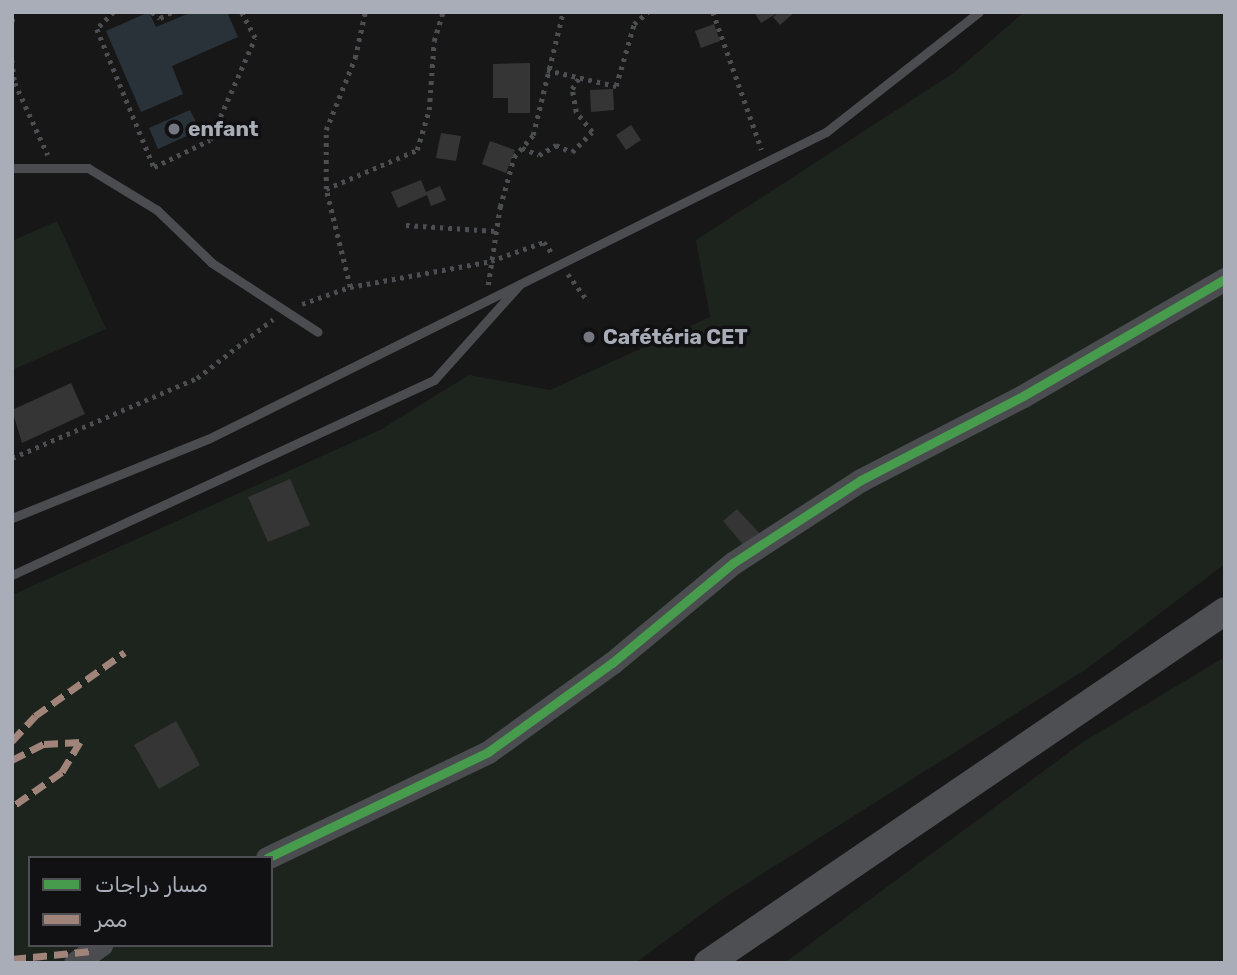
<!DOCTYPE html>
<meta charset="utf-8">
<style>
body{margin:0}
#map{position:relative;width:1237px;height:975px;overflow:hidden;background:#171717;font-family:Rubik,"Noto Naskh Arabic",sans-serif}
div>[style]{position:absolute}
.green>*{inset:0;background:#1d241e}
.water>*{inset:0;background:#2a3239}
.building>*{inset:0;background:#353536}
.path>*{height:4.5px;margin-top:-2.25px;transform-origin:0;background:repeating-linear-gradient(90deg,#4d4e52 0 3.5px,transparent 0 8.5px)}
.service>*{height:9px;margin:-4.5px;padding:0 4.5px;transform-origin:4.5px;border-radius:4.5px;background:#4b4c50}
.tertiary>*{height:23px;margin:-11.5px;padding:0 11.5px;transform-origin:11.5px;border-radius:11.5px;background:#4b4c50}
.primary>*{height:28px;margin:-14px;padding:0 14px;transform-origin:14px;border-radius:14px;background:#4d4f52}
.quiet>*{height:7px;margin-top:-3.5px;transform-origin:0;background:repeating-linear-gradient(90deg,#a18479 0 14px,transparent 0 21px)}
.cycleway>*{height:9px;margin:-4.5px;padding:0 4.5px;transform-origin:4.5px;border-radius:4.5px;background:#469c4c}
.dots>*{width:19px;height:19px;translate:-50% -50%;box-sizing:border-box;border:4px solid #111113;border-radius:50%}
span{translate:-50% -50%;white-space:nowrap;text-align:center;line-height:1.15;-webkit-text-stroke:7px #111113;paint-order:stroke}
.poi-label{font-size:21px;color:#a8adb8;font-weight:700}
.left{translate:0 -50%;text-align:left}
.frame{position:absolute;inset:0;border:14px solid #a8adb8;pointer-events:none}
.legend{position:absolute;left:28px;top:856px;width:245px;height:91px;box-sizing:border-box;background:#111113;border:2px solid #4d4f55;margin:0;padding:9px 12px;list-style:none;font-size:21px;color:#a8adb8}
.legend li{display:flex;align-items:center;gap:14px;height:35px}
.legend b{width:35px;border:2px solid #4d4f55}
</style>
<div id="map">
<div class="green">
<i style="clip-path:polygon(evenodd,1024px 12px,1225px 12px,1225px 564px,1085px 670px,724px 898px,635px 963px,12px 963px,12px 595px,380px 430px,469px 375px,550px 390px,710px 317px,696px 240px,955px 72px,1024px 12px,30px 858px,271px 858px,271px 945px,30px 945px,30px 858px)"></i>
<i style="clip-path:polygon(57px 221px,106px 329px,12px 370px,12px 241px)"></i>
<i style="clip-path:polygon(1225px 657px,1225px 963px,784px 963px,1083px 742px)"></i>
</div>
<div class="water">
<i style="clip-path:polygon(149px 12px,156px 27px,192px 12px,227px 12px,238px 37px,172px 66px,183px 94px,141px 112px,106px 31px)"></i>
<i style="clip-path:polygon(190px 110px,200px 130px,158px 149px,149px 128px)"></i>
</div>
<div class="building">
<i style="clip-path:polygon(754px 12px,779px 12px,761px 23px)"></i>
<i style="clip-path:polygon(779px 12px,795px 12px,780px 25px,773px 17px)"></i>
<i style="clip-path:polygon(714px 24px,720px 41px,701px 48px,695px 31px)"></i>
<i style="clip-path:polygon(530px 63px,530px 113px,508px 113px,508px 98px,493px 98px,493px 64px)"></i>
<i style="clip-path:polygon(613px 89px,614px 110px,591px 112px,590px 90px)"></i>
<i style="clip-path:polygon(631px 125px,641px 140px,626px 150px,616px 135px)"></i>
<i style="clip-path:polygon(441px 133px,461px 136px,456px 161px,436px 158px)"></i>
<i style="clip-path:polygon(490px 141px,515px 150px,506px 173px,482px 164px)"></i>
<i style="clip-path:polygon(421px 180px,426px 192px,440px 186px,446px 200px,431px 206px,427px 195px,398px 208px,391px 192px)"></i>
<i style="clip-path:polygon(71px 383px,85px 414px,22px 443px,12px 410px)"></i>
<i style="clip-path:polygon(290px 479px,310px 525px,268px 542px,248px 497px)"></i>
<i style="clip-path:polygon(737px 509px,761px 535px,746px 548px,723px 521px)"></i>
<i style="clip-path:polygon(176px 721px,200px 765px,159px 789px,134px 745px)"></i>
</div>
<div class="path">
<i style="left:114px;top:12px;width:24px;rotate:135deg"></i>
<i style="left:97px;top:29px;width:149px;rotate:67.6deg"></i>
<i style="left:154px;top:167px;width:62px;rotate:-25.7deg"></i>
<i style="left:210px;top:140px;width:111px;rotate:-66.2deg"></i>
<i style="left:255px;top:38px;width:30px;rotate:-118deg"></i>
<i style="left:152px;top:12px;width:10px;rotate:37deg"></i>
<i style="left:160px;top:18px;width:13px;rotate:-27deg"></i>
<i style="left:713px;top:12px;width:146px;rotate:70.5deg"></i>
<i style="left:12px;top:22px;width:10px;rotate:-84deg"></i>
<i style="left:12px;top:60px;width:23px;rotate:83deg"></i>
<i style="left:15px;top:83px;width:79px;rotate:65.4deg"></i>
<i style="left:547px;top:70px;width:71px;rotate:13.1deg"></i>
<i style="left:616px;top:86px;width:65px;rotate:-73.8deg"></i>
<i style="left:634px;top:24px;width:18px;rotate:-41deg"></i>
<i style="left:522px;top:148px;width:18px;rotate:22deg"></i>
<i style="left:539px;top:155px;width:20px;rotate:-30deg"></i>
<i style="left:556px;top:145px;width:17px;rotate:24deg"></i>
<i style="left:572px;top:152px;width:28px;rotate:-45deg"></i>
<i style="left:592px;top:132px;width:26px;rotate:-129deg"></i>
<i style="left:576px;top:112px;width:23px;rotate:-100deg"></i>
<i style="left:572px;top:89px;width:13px;rotate:-58deg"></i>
<i style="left:326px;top:189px;width:99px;rotate:-23.2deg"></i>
<i style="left:417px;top:150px;width:42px;rotate:-73.3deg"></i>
<i style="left:429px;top:110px;width:69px;rotate:-85.9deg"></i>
<i style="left:434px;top:41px;width:30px;rotate:-73deg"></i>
<i style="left:406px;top:225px;width:90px;rotate:3.8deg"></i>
<i style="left:568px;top:274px;width:34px;rotate:54deg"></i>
<i style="left:488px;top:285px;width:79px;rotate:-81.3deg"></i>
<i style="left:500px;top:207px;width:52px;rotate:-74.4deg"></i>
<i style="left:514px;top:157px;width:29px;rotate:-49deg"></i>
<i style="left:533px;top:135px;width:127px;rotate:-76.3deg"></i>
<i style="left:350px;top:287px;width:101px;rotate:-103.8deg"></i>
<i style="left:326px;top:189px;width:59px;rotate:-90deg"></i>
<i style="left:326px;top:130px;width:78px;rotate:-68.1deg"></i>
<i style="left:355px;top:58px;width:47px;rotate:-77.7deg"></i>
<i style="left:302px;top:304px;width:51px;rotate:-19.5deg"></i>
<i style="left:350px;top:287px;width:143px;rotate:-10.4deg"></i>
<i style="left:491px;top:261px;width:56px;rotate:-19.7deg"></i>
<i style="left:544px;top:242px;width:14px;rotate:54deg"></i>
<i style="left:12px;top:458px;width:202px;rotate:-23.4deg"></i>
<i style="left:197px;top:378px;width:96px;rotate:-37.8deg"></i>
</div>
<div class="service">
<i style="left:12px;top:168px;width:76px"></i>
<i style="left:88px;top:168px;width:81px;rotate:31.3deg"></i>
<i style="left:157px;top:210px;width:76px;rotate:43.9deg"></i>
<i style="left:212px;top:263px;width:126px;rotate:33.1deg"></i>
<i style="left:12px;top:518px;width:211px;rotate:-22deg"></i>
<i style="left:208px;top:439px;width:690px;rotate:-26.42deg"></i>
<i style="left:826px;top:132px;width:194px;rotate:-38.1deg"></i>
<i style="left:12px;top:575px;width:465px;rotate:-24.8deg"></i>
<i style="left:434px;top:380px;width:129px;rotate:-48.1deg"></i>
</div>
<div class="tertiary">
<i style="left:267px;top:858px;width:245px;rotate:-25.6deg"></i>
<i style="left:488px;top:752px;width:153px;rotate:-35.7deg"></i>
<i style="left:612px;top:663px;width:157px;rotate:-39.6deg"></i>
<i style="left:733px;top:563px;width:153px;rotate:-33deg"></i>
<i style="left:861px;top:480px;width:182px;rotate:-27.4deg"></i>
<i style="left:1023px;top:396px;width:233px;rotate:-30.1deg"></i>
<i style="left:75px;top:963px;width:32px;rotate:-35deg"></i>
</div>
<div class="primary">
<i style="left:708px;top:963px;width:625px;rotate:-34.25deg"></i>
</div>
<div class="quiet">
<i style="left:12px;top:741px;width:34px;rotate:-47deg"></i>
<i style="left:35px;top:716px;width:110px;rotate:-35.4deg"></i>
<i style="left:12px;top:760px;width:36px;rotate:-27deg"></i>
<i style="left:44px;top:744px;width:36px;rotate:-3deg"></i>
<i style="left:80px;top:742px;width:35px;rotate:121deg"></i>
<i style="left:62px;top:772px;width:61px;rotate:145deg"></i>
<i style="left:12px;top:959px;width:80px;rotate:-5.7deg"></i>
</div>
<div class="cycleway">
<i style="left:267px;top:858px;width:245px;rotate:-25.6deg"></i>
<i style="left:488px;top:752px;width:153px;rotate:-35.7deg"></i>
<i style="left:612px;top:663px;width:157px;rotate:-39.6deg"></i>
<i style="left:733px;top:563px;width:153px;rotate:-33deg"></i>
<i style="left:861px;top:480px;width:182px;rotate:-27.4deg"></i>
<i style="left:1023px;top:396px;width:233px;rotate:-30.1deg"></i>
</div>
<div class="dots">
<i style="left:174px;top:129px;background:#757880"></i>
<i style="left:589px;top:337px;background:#757880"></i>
</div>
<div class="poi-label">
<span class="left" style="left:188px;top:129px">enfant</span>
<span class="left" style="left:603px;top:337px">Cafétéria CET</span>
</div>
<div class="frame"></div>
<ul class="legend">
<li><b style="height:9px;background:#469c4c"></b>مسار دراجات</li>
<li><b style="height:9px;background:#a18479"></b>ممر</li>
</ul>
</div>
